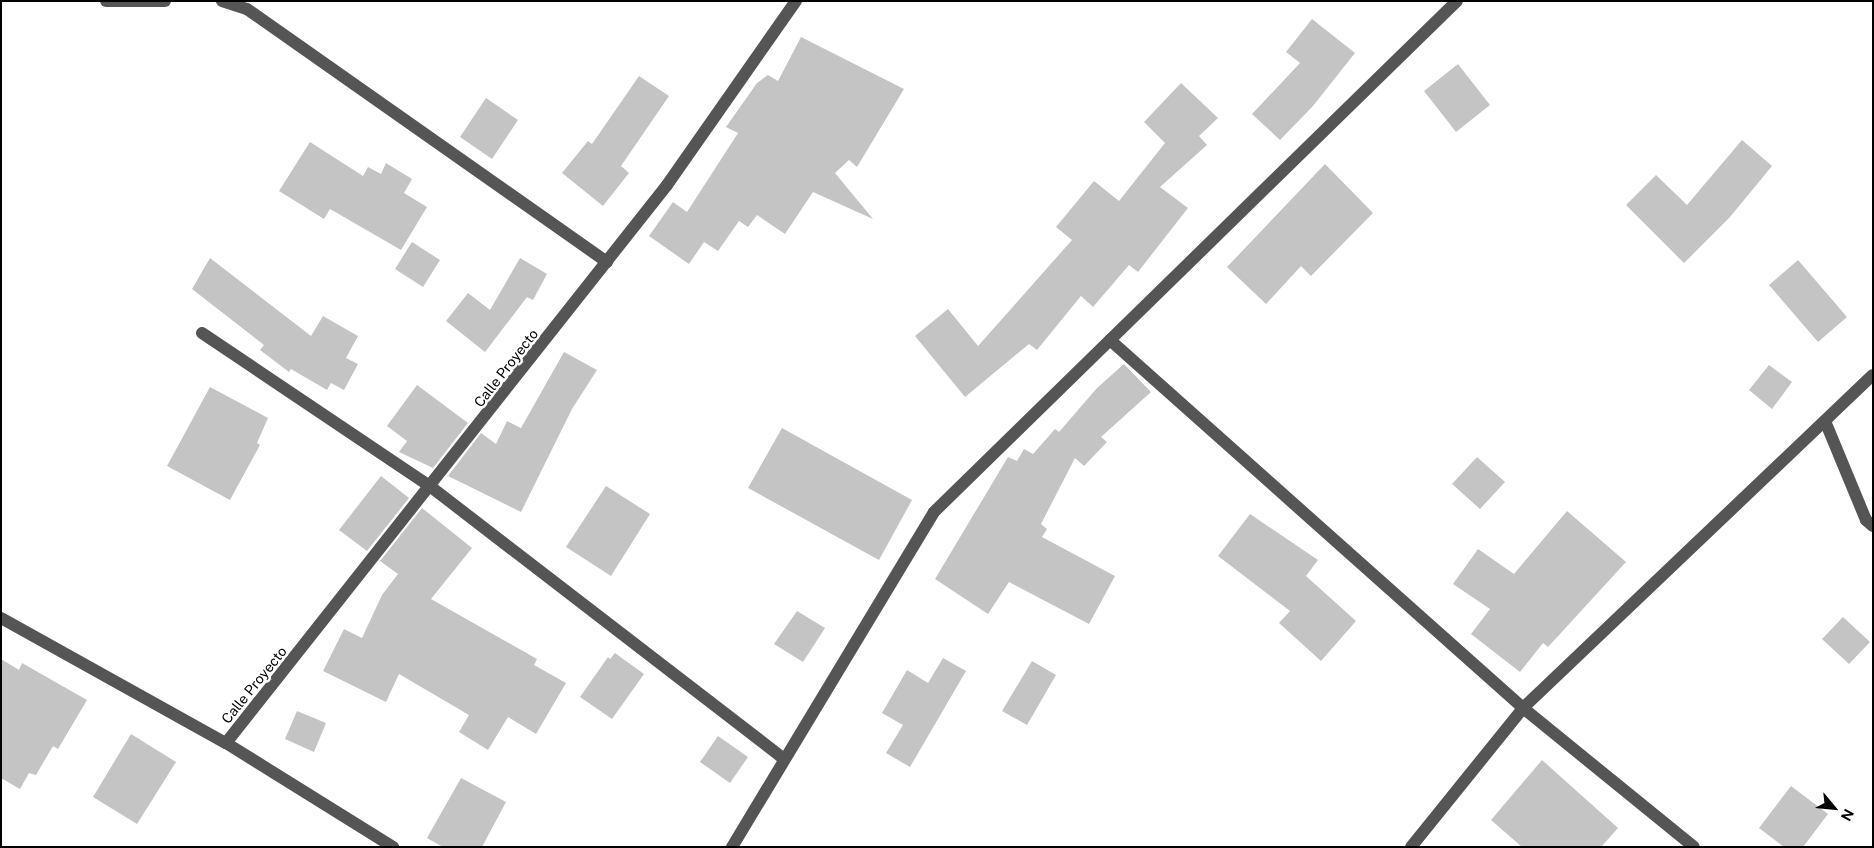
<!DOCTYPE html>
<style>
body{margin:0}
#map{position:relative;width:1874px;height:848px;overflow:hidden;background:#fff;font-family:"Public Sans",sans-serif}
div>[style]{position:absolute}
.building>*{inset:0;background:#c4c4c4}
.minor>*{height:12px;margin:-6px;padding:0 6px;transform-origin:6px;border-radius:6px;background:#555}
span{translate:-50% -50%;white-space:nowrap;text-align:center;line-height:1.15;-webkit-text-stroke:5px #fff;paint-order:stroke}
.street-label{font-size:14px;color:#000}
.frame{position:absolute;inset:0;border:2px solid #000;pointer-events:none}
.north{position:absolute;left:1809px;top:783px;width:50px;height:50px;-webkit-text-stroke:4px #fff;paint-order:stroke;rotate:118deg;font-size:14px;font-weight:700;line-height:20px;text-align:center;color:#000}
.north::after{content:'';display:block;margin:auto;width:18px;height:22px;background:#000;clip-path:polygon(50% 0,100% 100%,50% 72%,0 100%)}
</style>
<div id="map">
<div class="building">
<i style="clip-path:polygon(1312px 19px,1355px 53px,1313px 106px,1280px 140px,1252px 114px,1300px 63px,1286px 52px)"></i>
<i style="clip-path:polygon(801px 37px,904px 89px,857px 167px,849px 160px,835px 173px,873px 219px,813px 192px,785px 234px,757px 215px,748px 227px,739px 221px,718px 251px,704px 242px,689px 264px,649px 236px,673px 202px,687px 212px,738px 133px,726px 127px,757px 83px,768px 75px,778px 81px)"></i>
<i style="clip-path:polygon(1458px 64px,1490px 105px,1456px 132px,1424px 91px)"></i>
<i style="clip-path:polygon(639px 76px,669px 96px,621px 166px,629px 173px,603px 206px,562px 173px,588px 141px,592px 144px)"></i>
<i style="clip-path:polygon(1181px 83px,1218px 118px,1199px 136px,1207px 145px,1160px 187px,1188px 208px,1138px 272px,1129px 265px,1093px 307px,1081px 296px,1037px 350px,1029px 344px,965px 397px,915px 336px,948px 309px,978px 346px,1072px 240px,1056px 227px,1094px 181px,1119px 201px,1165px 143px,1144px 122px)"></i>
<i style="clip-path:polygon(486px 98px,518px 120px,492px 159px,460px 137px)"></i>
<i style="clip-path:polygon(1742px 140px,1772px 166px,1730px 217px,1684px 263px,1626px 205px,1656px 175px,1687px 205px)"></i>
<i style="clip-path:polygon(310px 142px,363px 176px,368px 167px,381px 174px,386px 163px,412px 179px,404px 193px,427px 207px,401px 250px,330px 209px,324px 219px,279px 191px)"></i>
<i style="clip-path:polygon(1325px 164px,1373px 213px,1311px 276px,1301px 266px,1266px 304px,1227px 267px)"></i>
<i style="clip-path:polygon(412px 242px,440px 260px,423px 287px,395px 269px)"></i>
<i style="clip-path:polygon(210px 258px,311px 336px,323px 316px,358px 336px,346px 358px,358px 364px,344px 390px,331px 383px,327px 390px,291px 369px,289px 372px,260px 350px,264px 345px,192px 289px)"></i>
<i style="clip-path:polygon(520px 258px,547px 274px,533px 300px,527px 297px,485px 352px,446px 321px,468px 293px,490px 310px)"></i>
<i style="clip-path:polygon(1798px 260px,1847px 317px,1818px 342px,1769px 285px)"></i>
<i style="clip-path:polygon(564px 352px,597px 370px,572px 409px,521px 512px,448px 476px,481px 433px,496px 444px,507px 421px,521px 428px)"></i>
<i style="clip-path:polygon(1124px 364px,1151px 392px,1101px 437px,1107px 442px,1084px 466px,1075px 458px,1041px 524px,1047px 529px,1042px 537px,1115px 576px,1089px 624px,1009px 582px,988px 614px,935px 579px,1008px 457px,1017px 461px,1024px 449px,1033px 454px,1055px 429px,1059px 432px,1097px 388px)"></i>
<i style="clip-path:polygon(1769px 365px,1792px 382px,1772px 409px,1749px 390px)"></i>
<i style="clip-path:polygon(417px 385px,468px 423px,433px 468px,399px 452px,407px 441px,387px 426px)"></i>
<i style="clip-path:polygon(210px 387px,268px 418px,257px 443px,260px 445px,230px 500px,167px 466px)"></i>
<i style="clip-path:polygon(782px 428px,912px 500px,879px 560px,748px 488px)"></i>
<i style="clip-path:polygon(1477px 457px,1505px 482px,1480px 509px,1452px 484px)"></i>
<i style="clip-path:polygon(381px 476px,409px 498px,367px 551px,339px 530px)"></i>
<i style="clip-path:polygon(606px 486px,650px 514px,611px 576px,566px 547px)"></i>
<i style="clip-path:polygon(422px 508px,472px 548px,431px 599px,537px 659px,534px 665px,566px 683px,536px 734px,508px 717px,488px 750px,459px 732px,469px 715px,399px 674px,386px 702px,323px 671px,344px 629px,362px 638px,382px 595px,398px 574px,380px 561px)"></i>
<i style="clip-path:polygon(1567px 511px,1626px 562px,1548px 647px,1543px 643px,1520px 672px,1471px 634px,1490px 609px,1453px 584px,1478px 549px,1514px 574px)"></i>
<i style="clip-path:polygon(1250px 514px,1318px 560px,1306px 576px,1356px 621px,1321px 661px,1279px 623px,1290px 611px,1218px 556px)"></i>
<i style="clip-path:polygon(797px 611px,825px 628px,803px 662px,774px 644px)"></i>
<i style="clip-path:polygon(1843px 617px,1870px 642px,1849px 664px,1822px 639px)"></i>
<i style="clip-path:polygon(615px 653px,644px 674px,612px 719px,580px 697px,608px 657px,610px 659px)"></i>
<i style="clip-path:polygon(943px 658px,966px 671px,910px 767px,886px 753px,903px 725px,882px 713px,907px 670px,928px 683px)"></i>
<i style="clip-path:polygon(1px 659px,19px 670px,22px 663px,87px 700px,58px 749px,53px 746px,36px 775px,29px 773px,20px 789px,1px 778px)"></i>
<i style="clip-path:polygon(1032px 661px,1056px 675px,1027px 725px,1002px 711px)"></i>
<i style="clip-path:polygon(297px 711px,326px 723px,314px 752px,285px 739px)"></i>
<i style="clip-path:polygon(131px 734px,176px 762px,137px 824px,93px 797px)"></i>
<i style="clip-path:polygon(718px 736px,748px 757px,730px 783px,700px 762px)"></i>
<i style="clip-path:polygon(1542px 760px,1618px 828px,1601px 847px,1522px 847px,1491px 820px)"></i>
<i style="clip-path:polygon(461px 778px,506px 802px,482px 847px,443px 847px,427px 838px)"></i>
<i style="clip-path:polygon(1791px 786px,1828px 814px,1803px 847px,1784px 847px,1759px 828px)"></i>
</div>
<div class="minor">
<i style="left:106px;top:1px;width:59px"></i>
<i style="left:222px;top:1px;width:26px;rotate:18deg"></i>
<i style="left:247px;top:9px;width:440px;rotate:35.1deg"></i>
<i style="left:202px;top:333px;width:276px;rotate:33.9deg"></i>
<i style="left:431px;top:487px;width:444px;rotate:37.6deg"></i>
<i style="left:1110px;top:340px;width:553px;rotate:41.7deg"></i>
<i style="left:1523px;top:708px;width:220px;rotate:39.1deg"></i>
<i style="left:1825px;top:421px;width:107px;rotate:67.5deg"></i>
<i style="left:1866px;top:520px;width:9px;rotate:41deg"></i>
<i style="left:1px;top:618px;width:257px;rotate:29.1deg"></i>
<i style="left:226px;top:743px;width:197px;rotate:31.9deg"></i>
<i style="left:226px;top:743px;width:711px;rotate:-51.68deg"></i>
<i style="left:667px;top:185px;width:225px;rotate:-55deg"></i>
<i style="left:732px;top:847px;width:391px;rotate:-58.9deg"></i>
<i style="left:934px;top:512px;width:731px;rotate:-44.34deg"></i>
<i style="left:1411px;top:847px;width:179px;rotate:-51.1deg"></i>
<i style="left:1523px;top:708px;width:483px;rotate:-43.6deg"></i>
</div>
<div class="street-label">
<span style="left:506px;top:368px;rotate:-52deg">Calle Proyecto</span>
<span style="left:254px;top:685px;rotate:-51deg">Calle Proyecto</span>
</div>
<div class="frame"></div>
<div class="north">N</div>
</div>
